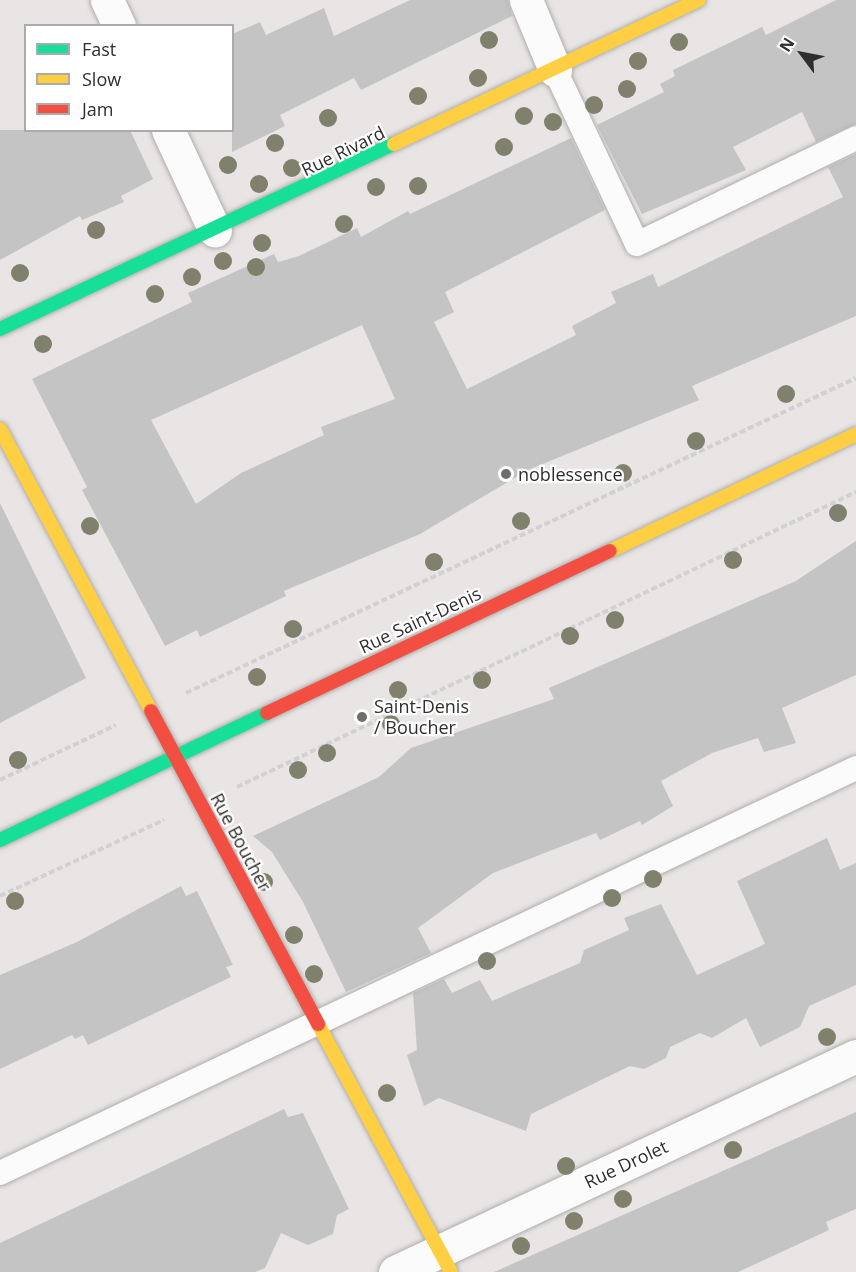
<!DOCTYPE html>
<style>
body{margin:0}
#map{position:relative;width:856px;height:1272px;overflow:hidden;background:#e8e5e4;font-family:"Open Sans",sans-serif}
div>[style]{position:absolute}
.building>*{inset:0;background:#c5c4c4}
.path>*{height:4px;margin-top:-2px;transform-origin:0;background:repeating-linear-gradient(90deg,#d2d1d1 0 6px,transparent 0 9px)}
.roads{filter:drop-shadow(0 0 2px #b0aead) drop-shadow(0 0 2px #b0aead)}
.lane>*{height:24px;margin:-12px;padding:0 12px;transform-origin:12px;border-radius:12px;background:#fcfbfb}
.street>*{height:33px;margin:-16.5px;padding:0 16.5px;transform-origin:16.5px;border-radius:16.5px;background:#fcfbfb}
.fast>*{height:14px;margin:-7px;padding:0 7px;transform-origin:7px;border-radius:7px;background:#16e098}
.slow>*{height:14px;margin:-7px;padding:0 7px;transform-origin:7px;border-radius:7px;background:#ffcf43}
.jam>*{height:14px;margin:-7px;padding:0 7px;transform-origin:7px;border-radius:7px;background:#f24e42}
.trees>*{width:18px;height:18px;margin:-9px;border-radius:50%;background:#80816c}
.dots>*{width:16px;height:16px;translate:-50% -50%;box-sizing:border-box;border:3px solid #fff;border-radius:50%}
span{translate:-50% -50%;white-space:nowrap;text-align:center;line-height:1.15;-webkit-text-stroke:4.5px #fff;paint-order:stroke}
.street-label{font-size:18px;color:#302e2d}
.poi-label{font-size:18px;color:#302e2d}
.left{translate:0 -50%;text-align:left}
.legend{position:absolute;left:24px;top:24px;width:210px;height:108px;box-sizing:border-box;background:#fff;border:2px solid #acabab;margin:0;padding:8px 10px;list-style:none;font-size:18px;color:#302e2d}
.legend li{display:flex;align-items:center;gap:12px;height:30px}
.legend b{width:30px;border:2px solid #acabab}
.north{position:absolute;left:772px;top:24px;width:60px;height:60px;-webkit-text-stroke:4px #fff;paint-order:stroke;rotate:302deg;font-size:16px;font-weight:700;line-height:24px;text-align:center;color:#302e2d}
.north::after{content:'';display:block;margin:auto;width:21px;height:27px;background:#302e2d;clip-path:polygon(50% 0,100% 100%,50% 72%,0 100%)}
</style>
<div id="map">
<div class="building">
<i style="clip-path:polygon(410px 0,508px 0,512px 16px,361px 90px,354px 78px,280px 115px,285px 126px,232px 152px,232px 34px,260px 22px,266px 35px,324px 8px,334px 36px)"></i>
<i style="clip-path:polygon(836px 0,856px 0,856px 124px,816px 142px,802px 112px,733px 147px,746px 170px,642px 214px,597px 125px,664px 92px,660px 84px,675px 76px,673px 70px,762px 27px,766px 35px)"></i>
<i style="clip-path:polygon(0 130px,130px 130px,153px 179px,121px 196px,124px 202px,82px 220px,80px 216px,0 260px)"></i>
<i style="clip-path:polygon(evenodd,571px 138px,605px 210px,445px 292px,454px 312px,434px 322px,467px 389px,576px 335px,572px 326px,616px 303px,611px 292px,653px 274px,658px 287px,843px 197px,828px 167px,856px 154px,856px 316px,692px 386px,699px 400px,528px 470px,420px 534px,284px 591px,286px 596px,200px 637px,197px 630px,165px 646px,82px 490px,87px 487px,32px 379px,192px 302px,188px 293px,274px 254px,278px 262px,299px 256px,357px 228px,361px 237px,408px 211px,410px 214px,571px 138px,362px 325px,395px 399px,321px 427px,324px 435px,241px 473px,196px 504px,151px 420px,362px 325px)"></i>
<i style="clip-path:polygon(0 503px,86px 678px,0 723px)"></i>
<i style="clip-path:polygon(856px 541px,856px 675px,782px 708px,796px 743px,764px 752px,758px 738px,712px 753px,661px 781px,673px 806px,642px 825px,640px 821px,600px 840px,596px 833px,493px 873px,418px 928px,431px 953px,346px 992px,303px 902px,272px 852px,253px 836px,379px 777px,411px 748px,554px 699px,549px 688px,796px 581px)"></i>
<i style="clip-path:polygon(827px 838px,840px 870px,856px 863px,856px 985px,809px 1006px,800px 1027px,760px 1047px,746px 1018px,712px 1038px,700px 1033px,670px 1047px,666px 1058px,644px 1069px,630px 1066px,531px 1114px,526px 1131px,439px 1098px,424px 1106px,407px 1055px,417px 1050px,413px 993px,444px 979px,452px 993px,480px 980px,492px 1001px,580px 963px,584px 950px,629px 930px,624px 918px,661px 904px,697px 975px,765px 944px,737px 881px)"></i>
<i style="clip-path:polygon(181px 886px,186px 896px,197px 891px,233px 965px,226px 967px,231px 977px,88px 1045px,83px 1035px,75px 1039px,72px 1035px,0 1069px,0 975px,77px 942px)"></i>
<i style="clip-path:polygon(284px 1109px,288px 1117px,303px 1113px,349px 1209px,337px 1215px,333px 1234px,308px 1245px,281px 1233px,265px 1268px,255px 1272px,0 1272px,0 1243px)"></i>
<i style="clip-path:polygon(856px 1112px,856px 1209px,826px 1222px,829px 1230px,738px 1272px,494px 1272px)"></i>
</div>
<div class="path">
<i style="left:186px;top:693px;width:740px;rotate:-25.18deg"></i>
<i style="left:0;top:780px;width:128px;rotate:-25.4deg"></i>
<i style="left:237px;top:787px;width:686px;rotate:-25.48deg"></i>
<i style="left:0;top:896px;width:181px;rotate:-24.9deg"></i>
</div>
<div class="roads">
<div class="lane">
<i style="left:555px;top:70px;width:192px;rotate:64.8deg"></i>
<i style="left:637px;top:244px;width:243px;rotate:-25.8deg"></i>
<i style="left:0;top:1173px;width:947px;rotate:-25.32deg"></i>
</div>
<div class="street">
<i style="left:107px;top:0;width:29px;rotate:65deg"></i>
<i style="left:526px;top:0;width:76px;rotate:67.5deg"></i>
<i style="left:168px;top:130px;width:111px;rotate:65deg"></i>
<i style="left:395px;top:1272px;width:509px;rotate:-25.11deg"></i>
</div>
<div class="fast">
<i style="left:0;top:329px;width:435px;rotate:-25.2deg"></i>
<i style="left:0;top:840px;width:296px;rotate:-25.4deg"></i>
</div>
<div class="slow">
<i style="left:394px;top:144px;width:337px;rotate:-25.3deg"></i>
<i style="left:0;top:429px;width:320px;rotate:61.8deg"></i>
<i style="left:610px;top:551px;width:272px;rotate:-25.4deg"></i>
<i style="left:318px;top:1024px;width:281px;rotate:61.8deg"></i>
</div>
<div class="jam">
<i style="left:151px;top:711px;width:355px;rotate:61.9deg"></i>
<i style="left:267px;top:713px;width:379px;rotate:-25.3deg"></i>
</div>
</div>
<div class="trees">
<i style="left:489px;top:40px"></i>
<i style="left:679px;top:42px"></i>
<i style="left:638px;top:61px"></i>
<i style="left:478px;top:78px"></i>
<i style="left:627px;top:89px"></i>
<i style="left:418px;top:96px"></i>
<i style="left:594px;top:105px"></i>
<i style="left:524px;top:116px"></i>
<i style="left:328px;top:118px"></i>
<i style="left:553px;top:122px"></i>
<i style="left:275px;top:143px"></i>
<i style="left:504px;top:147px"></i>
<i style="left:228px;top:165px"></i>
<i style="left:292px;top:168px"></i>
<i style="left:259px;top:184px"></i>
<i style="left:418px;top:186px"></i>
<i style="left:376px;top:187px"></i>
<i style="left:344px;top:224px"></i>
<i style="left:96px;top:230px"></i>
<i style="left:262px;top:243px"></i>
<i style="left:223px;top:261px"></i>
<i style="left:256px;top:267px"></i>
<i style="left:20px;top:273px"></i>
<i style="left:192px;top:277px"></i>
<i style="left:155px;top:294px"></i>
<i style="left:43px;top:344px"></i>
<i style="left:786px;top:394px"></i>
<i style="left:696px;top:441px"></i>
<i style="left:623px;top:473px"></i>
<i style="left:838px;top:513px"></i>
<i style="left:521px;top:521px"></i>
<i style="left:90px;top:526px"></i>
<i style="left:733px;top:560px"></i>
<i style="left:434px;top:562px"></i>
<i style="left:615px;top:620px"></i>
<i style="left:293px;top:629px"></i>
<i style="left:570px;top:636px"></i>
<i style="left:257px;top:677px"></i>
<i style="left:482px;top:680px"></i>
<i style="left:398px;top:690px"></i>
<i style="left:391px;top:724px"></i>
<i style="left:327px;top:753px"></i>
<i style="left:18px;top:760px"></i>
<i style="left:298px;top:770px"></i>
<i style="left:653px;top:879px"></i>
<i style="left:264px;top:882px"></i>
<i style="left:612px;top:898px"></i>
<i style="left:15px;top:901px"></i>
<i style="left:294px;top:935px"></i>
<i style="left:487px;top:961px"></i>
<i style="left:314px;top:974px"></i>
<i style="left:827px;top:1037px"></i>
<i style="left:387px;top:1093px"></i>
<i style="left:733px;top:1150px"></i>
<i style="left:566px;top:1166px"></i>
<i style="left:623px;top:1199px"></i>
<i style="left:574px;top:1221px"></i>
<i style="left:521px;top:1246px"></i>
</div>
<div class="dots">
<i style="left:506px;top:474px;background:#706e6d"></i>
<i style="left:362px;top:717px;background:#706e6d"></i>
</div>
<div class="street-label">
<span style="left:343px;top:151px;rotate:-26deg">Rue Rivard</span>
<span style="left:420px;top:620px;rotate:-25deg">Rue Saint-Denis</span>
<span style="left:241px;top:842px;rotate:62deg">Rue Boucher</span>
<span style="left:626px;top:1164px;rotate:-25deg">Rue Drolet</span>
</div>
<div class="poi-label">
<span class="left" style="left:518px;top:474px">noblessence</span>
<span class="left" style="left:374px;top:717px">Saint-Denis<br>/ Boucher</span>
</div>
<ul class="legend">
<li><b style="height:8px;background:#16e098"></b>Fast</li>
<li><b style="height:8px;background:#ffcf43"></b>Slow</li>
<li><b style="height:8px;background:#f24e42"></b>Jam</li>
</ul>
<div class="north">N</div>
</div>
